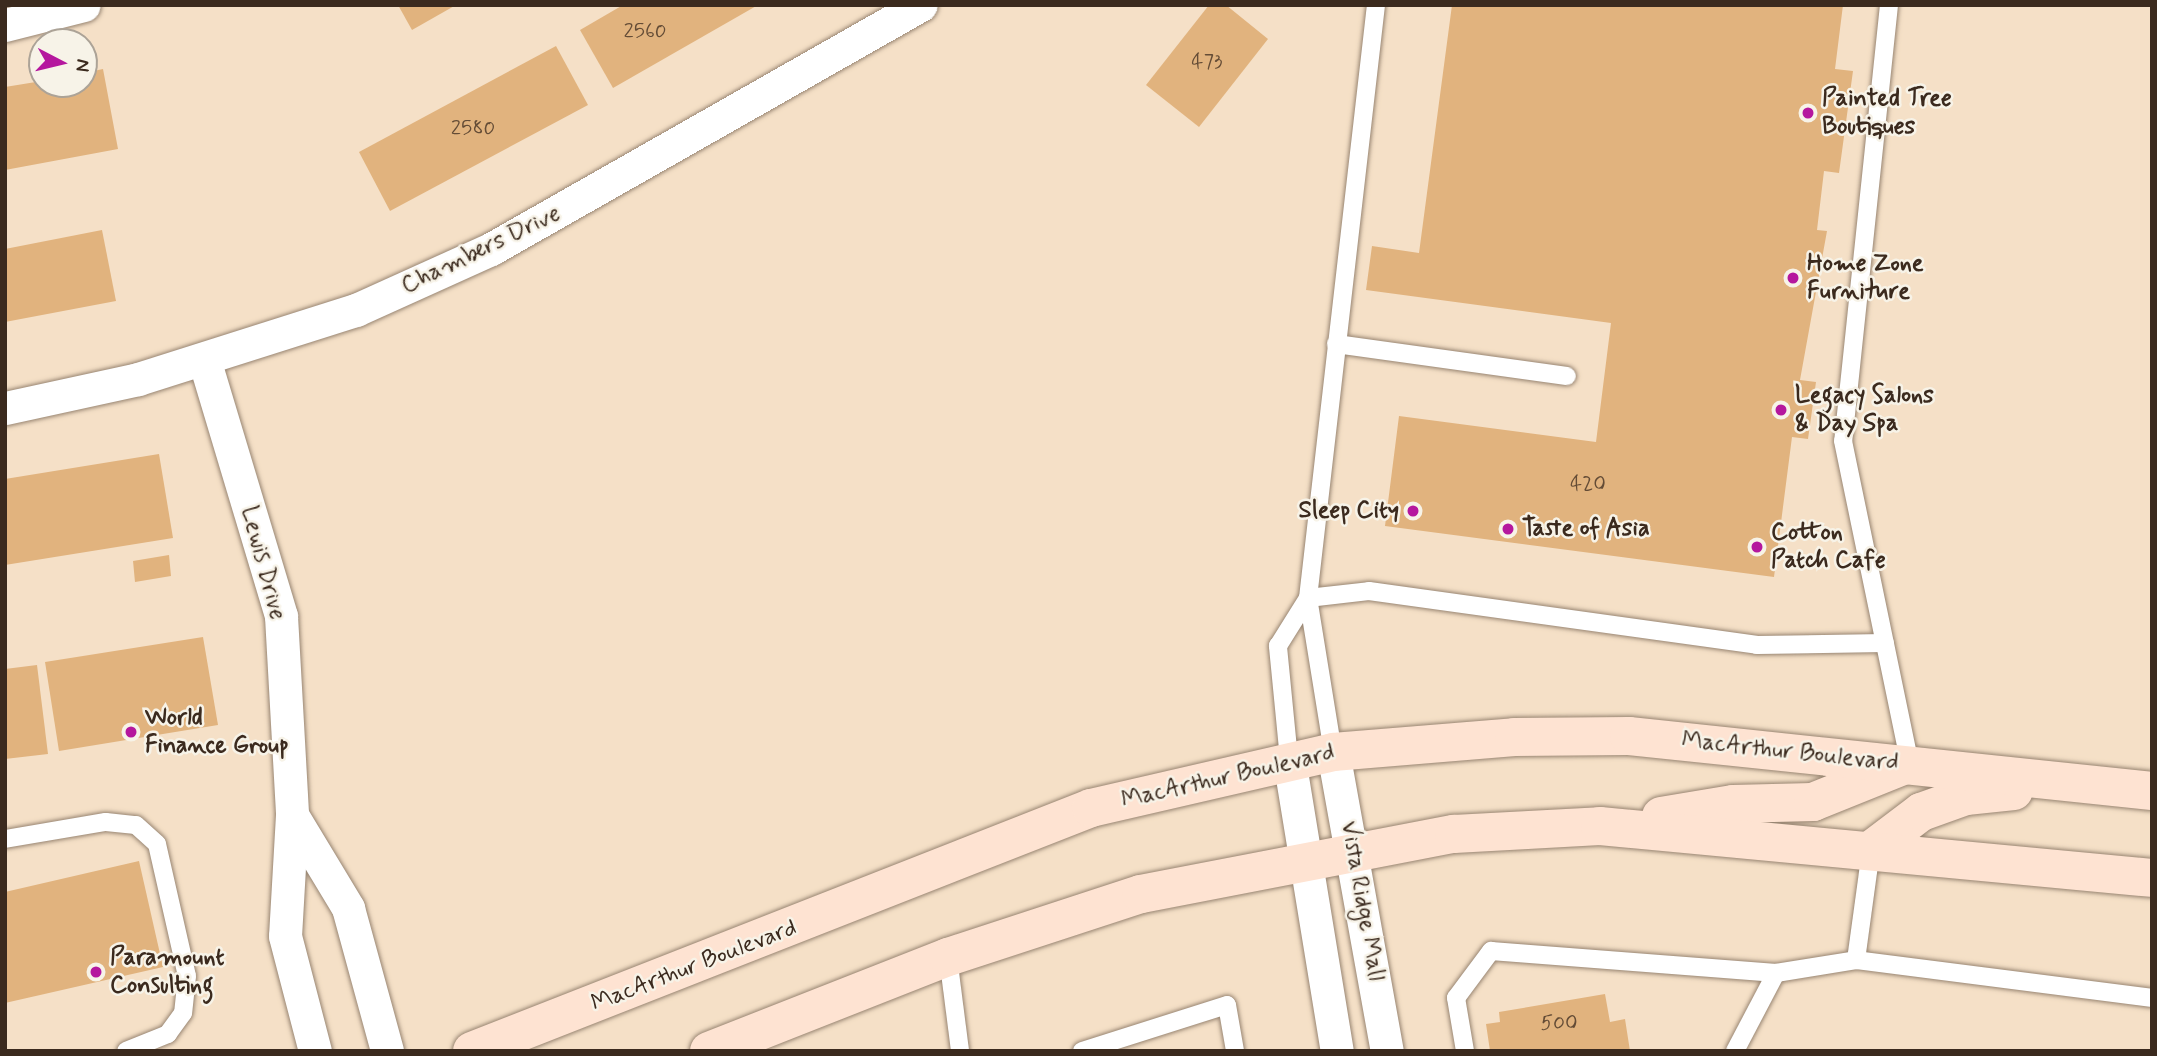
<!DOCTYPE html>
<style>
body{margin:0}
#map{position:relative;width:2157px;height:1056px;overflow:hidden;background:#f5e0c7;font-family:Mynerve,sans-serif}
div>[style]{position:absolute}
.building>*{inset:0;background:#e1b37e}
.roads{filter:drop-shadow(0 0 2px #988572) drop-shadow(0 0 2px #988572)}
.service>*{height:18px;margin:-9px;padding:0 9px;transform-origin:9px;border-radius:9px;background:#fff}
.minor>*{height:33px;margin:-16.5px;padding:0 16.5px;transform-origin:16.5px;border-radius:16.5px;background:#fff}
.secondary>*{height:38px;margin:-19px;padding:0 19px;transform-origin:19px;border-radius:19px;background:#fee3d2}
.dots>*{width:19px;height:19px;translate:-50% -50%;box-sizing:border-box;border:4px solid #f7f3e8;border-radius:50%}
span{translate:-50% -50%;white-space:nowrap;text-align:center;line-height:1.15;-webkit-text-stroke:5px #f7f3e8;paint-order:stroke}
.number-label{font-size:21px;color:#644c36}
.number-label span{-webkit-text-stroke-width:0}
.poi-label{font-size:24px;color:#3b2a1e;font-weight:700}
.left{translate:0 -50%;text-align:left}
.right{translate:-100% -50%;text-align:right}
.street-label{font-size:24px;color:#3b2a1e}
.frame{position:absolute;inset:0;border:7px solid #3b2a1e;pointer-events:none}
.north{position:absolute;left:28px;top:28px;width:70px;height:70px;box-sizing:border-box;background:#f7f3e8;border:2px solid #aca397;border-radius:50%;rotate:97deg;font-size:19px;font-weight:700;line-height:28px;text-align:center;color:#3b2a1e}
.north::after{content:'';display:block;margin:auto;width:24px;height:32px;background:#b5179e;clip-path:polygon(50% 0,100% 100%,50% 72%,0 100%)}
</style>
<div id="map">
<div class="building">
<i style="clip-path:polygon(398px 5px,456px 5px,412px 30px)"></i>
<i style="clip-path:polygon(623px 5px,758px 5px,613px 88px,580px 30px)"></i>
<i style="clip-path:polygon(1209px 5px,1226px 5px,1268px 39px,1199px 127px,1146px 85px)"></i>
<i style="clip-path:polygon(1452px 5px,1843px 5px,1835px 69px,1853px 71px,1839px 173px,1824px 171px,1817px 230px,1827px 231px,1800px 380px,1816px 382px,1808px 439px,1792px 437px,1774px 577px,1385px 526px,1399px 416px,1596px 442px,1611px 323px,1366px 290px,1372px 246px,1419px 253px)"></i>
<i style="clip-path:polygon(556px 46px,588px 105px,390px 211px,359px 152px)"></i>
<i style="clip-path:polygon(103px 69px,118px 149px,5px 170px,5px 87px,42px 81px,84px 84px,84px 73px)"></i>
<i style="clip-path:polygon(102px 230px,116px 301px,5px 322px,5px 249px)"></i>
<i style="clip-path:polygon(159px 454px,173px 538px,5px 565px,5px 479px)"></i>
<i style="clip-path:polygon(169px 555px,171px 576px,135px 582px,133px 561px)"></i>
<i style="clip-path:polygon(203px 637px,218px 725px,59px 751px,45px 662px)"></i>
<i style="clip-path:polygon(37px 665px,48px 754px,5px 759px,5px 669px)"></i>
<i style="clip-path:polygon(139px 861px,163px 967px,5px 1003px,5px 892px)"></i>
<i style="clip-path:polygon(1605px 994px,1610px 1022px,1625px 1019px,1630px 1051px,1490px 1051px,1486px 1024px,1500px 1022px,1499px 1012px)"></i>
</div>
<div class="roads">
<div class="service">
<i style="left:1889px;top:5px;width:438px;rotate:96deg"></i>
<i style="left:1843px;top:441px;width:330px;rotate:78.3deg"></i>
<i style="left:1336px;top:344px;width:233px;rotate:7.9deg"></i>
<i style="left:1308px;top:598px;width:61px;rotate:-6.5deg"></i>
<i style="left:1369px;top:591px;width:392px;rotate:7.9deg"></i>
<i style="left:1757px;top:645px;width:128px;rotate:-0.9deg"></i>
<i style="left:1333px;top:752px;width:156px;rotate:-99.2deg"></i>
<i style="left:1308px;top:598px;width:597px;rotate:-83.46deg"></i>
<i style="left:1289px;top:759px;width:114px;rotate:-95.6deg"></i>
<i style="left:1278px;top:646px;width:57px;rotate:-58deg"></i>
<i style="left:5px;top:839px;width:102px;rotate:-9.6deg"></i>
<i style="left:106px;top:822px;width:30px;rotate:6deg"></i>
<i style="left:136px;top:825px;width:28px;rotate:42deg"></i>
<i style="left:157px;top:844px;width:135px;rotate:77.2deg"></i>
<i style="left:187px;top:976px;width:37px;rotate:96deg"></i>
<i style="left:183px;top:1013px;width:26px;rotate:126deg"></i>
<i style="left:168px;top:1034px;width:45px;rotate:158deg"></i>
<i style="left:948px;top:957px;width:95px;rotate:82.7deg"></i>
<i style="left:1856px;top:960px;width:111px;rotate:-82.2deg"></i>
<i style="left:1082px;top:1051px;width:152px;rotate:-17.6deg"></i>
<i style="left:1227px;top:1005px;width:47px;rotate:80.1deg"></i>
<i style="left:1465px;top:1051px;width:54px;rotate:-99.6deg"></i>
<i style="left:1456px;top:998px;width:59px;rotate:-53.3deg"></i>
<i style="left:1491px;top:951px;width:286px;rotate:4.4deg"></i>
<i style="left:1776px;top:973px;width:81px;rotate:-9.2deg"></i>
<i style="left:1856px;top:960px;width:298px;rotate:7.3deg"></i>
<i style="left:1735px;top:1051px;width:88px;rotate:-62.3deg"></i>
</div>
<div class="minor">
<i style="left:5px;top:25px;width:81px;rotate:-14.2deg"></i>
<i style="left:204px;top:359px;width:268px;rotate:73.3deg"></i>
<i style="left:281px;top:616px;width:199px;rotate:86.8deg"></i>
<i style="left:292px;top:815px;width:121px;rotate:93.3deg"></i>
<i style="left:285px;top:936px;width:119px;rotate:75.4deg"></i>
<i style="left:5px;top:408px;width:136px;rotate:-12.3deg"></i>
<i style="left:138px;top:379px;width:229px;rotate:-17.6deg"></i>
<i style="left:356px;top:310px;width:148px;rotate:-24.3deg"></i>
<i style="left:491px;top:249px;width:494px;rotate:-29.6deg"></i>
<i style="left:1333px;top:752px;width:304px;rotate:79.8deg"></i>
<i style="left:1289px;top:759px;width:296px;rotate:80.7deg"></i>
<i style="left:292px;top:815px;width:109px;rotate:58.9deg"></i>
<i style="left:348px;top:908px;width:148px;rotate:74.7deg"></i>
</div>
<div class="secondary">
<i style="left:1661px;top:816px;width:73px;rotate:-9.5deg"></i>
<i style="left:1733px;top:804px;width:80px;rotate:-1.4deg"></i>
<i style="left:1813px;top:802px;width:97px;rotate:-21.8deg"></i>
<i style="left:1871px;top:850px;width:63px;rotate:-37.2deg"></i>
<i style="left:1921px;top:812px;width:48px;rotate:-19.6deg"></i>
<i style="left:1966px;top:796px;width:48px;rotate:-5.9deg"></i>
<i style="left:472px;top:1051px;width:665px;rotate:-21.43deg"></i>
<i style="left:1091px;top:808px;width:248px;rotate:-13deg"></i>
<i style="left:1333px;top:752px;width:182px;rotate:-4.7deg"></i>
<i style="left:1514px;top:737px;width:115px;rotate:-0.5deg"></i>
<i style="left:1629px;top:736px;width:526px;rotate:6deg"></i>
<i style="left:709px;top:1051px;width:257px;rotate:-21.5deg"></i>
<i style="left:948px;top:957px;width:203px;rotate:-18.1deg"></i>
<i style="left:1141px;top:894px;width:319px;rotate:-10.9deg"></i>
<i style="left:1454px;top:834px;width:146px;rotate:-3.1deg"></i>
<i style="left:1600px;top:826px;width:554px;rotate:5.38deg"></i>
</div>
</div>
<div class="dots">
<i style="left:1808px;top:113px;background:#b5179e"></i>
<i style="left:1793px;top:278px;background:#b5179e"></i>
<i style="left:1781px;top:410px;background:#b5179e"></i>
<i style="left:1413px;top:511px;background:#b5179e"></i>
<i style="left:1508px;top:529px;background:#b5179e"></i>
<i style="left:1757px;top:547px;background:#b5179e"></i>
<i style="left:131px;top:732px;background:#b5179e"></i>
<i style="left:96px;top:972px;background:#b5179e"></i>
</div>
<div class="number-label">
<span style="left:645px;top:31px">2560</span>
<span style="left:1207px;top:62px">473</span>
<span style="left:473px;top:128px">2580</span>
<span style="left:1588px;top:484px">420</span>
<span style="left:1559px;top:1023px">500</span>
</div>
<div class="poi-label">
<span class="left" style="left:1822px;top:113px">Painted Tree<br>Boutiques</span>
<span class="left" style="left:1807px;top:278px">Home Zone<br>Furniture</span>
<span class="left" style="left:1795px;top:410px">Legacy Salons<br>&amp; Day Spa</span>
<span class="right" style="left:1399px;top:511px">Sleep City</span>
<span class="left" style="left:1522px;top:529px">Taste of Asia</span>
<span class="left" style="left:1771px;top:547px">Cotton<br>Patch Cafe</span>
<span class="left" style="left:145px;top:732px">World<br>Finance Group</span>
<span class="left" style="left:110px;top:972px">Paramount<br>Consulting</span>
</div>
<div class="street-label">
<span style="left:481px;top:250px;rotate:-26deg">Chambers Drive</span>
<span style="left:263px;top:563px;rotate:75deg">Lewis Drive</span>
<span style="left:1790px;top:752px;rotate:6deg">MacArthur Boulevard</span>
<span style="left:1228px;top:777px;rotate:-13deg">MacArthur Boulevard</span>
<span style="left:1362px;top:901px;rotate:80deg">Vista Ridge Mall</span>
<span style="left:694px;top:966px;rotate:-21deg">MacArthur Boulevard</span>
</div>
<div class="frame"></div>
<div class="north">N</div>
</div>
